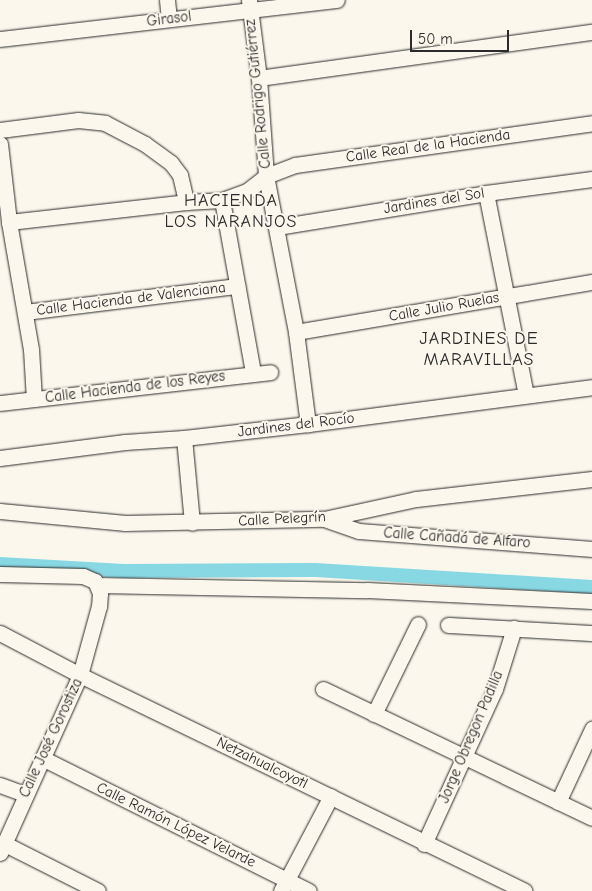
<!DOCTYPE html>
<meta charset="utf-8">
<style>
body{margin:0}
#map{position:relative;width:592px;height:891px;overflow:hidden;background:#fbf7ec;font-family:"Comic Neue",sans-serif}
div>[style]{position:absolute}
.canal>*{height:14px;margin:-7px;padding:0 7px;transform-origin:7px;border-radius:7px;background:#88d8e4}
.roads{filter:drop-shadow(0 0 1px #2b2b2b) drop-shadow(0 0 1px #2b2b2b)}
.street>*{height:15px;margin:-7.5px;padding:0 7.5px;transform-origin:7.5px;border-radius:7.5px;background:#fbf7ec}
span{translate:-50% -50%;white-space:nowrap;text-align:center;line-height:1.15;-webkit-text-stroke:4px #fbf7ec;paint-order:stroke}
.street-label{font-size:15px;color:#2b2b2b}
.quarter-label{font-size:18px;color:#2b2b2b;letter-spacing:1px}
.scale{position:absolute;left:410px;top:30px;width:99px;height:22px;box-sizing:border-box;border:2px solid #2b2b2b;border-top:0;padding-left:6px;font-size:15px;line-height:18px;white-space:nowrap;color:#2b2b2b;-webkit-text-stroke:4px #fbf7ec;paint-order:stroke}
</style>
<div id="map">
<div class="canal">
<i style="left:0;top:564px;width:124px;rotate:3.2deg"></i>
<i style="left:124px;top:571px;width:191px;rotate:-0.3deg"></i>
<i style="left:315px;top:570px;width:278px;rotate:3.5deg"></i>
</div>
<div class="roads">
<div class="street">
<i style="left:167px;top:0;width:19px;rotate:84deg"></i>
<i style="left:249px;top:0;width:79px;rotate:82.7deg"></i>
<i style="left:259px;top:78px;width:98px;rotate:85.9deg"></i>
<i style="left:266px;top:176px;width:159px;rotate:79.1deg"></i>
<i style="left:296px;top:332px;width:93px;rotate:82.6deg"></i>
<i style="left:0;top:39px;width:339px;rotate:-6.6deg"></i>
<i style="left:259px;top:78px;width:336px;rotate:-7.9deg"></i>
<i style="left:0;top:130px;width:79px;rotate:-7.3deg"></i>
<i style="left:78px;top:120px;width:27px;rotate:6deg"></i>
<i style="left:105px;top:123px;width:45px;rotate:27.7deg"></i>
<i style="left:145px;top:144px;width:32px;rotate:36deg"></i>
<i style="left:171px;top:163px;width:15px;rotate:53deg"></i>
<i style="left:180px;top:175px;width:28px;rotate:77deg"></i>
<i style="left:0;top:144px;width:79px;rotate:83.4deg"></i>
<i style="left:9px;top:222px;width:129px;rotate:80.2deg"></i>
<i style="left:31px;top:349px;width:50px;rotate:86.6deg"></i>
<i style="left:486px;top:193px;width:206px;rotate:78.8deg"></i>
<i style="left:222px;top:200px;width:176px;rotate:79.8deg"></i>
<i style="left:9px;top:222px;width:178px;rotate:-6.4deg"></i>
<i style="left:186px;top:202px;width:36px;rotate:-3deg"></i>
<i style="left:222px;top:200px;width:27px;rotate:-20deg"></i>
<i style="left:247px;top:191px;width:24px;rotate:-38deg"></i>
<i style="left:266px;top:176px;width:31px;rotate:-21deg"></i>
<i style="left:295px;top:165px;width:300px;rotate:-8deg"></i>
<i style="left:277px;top:227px;width:212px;rotate:-9.2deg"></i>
<i style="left:486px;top:193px;width:107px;rotate:-7.5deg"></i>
<i style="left:25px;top:312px;width:214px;rotate:-7deg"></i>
<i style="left:296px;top:332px;width:300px;rotate:-9.6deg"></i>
<i style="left:0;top:403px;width:272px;rotate:-6.5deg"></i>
<i style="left:184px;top:438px;width:85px;rotate:84.6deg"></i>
<i style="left:0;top:458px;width:126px;rotate:-7.3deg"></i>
<i style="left:125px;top:442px;width:59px;rotate:-3.9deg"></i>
<i style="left:184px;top:438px;width:125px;rotate:-6.4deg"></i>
<i style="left:308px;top:424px;width:286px;rotate:-7.4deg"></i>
<i style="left:0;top:511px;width:126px;rotate:5.5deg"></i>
<i style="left:125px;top:523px;width:199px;rotate:-1.2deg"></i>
<i style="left:324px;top:519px;width:94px;rotate:-12.3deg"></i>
<i style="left:416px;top:499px;width:177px;rotate:-6.5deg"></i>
<i style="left:324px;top:519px;width:37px;rotate:19deg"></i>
<i style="left:359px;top:531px;width:234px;rotate:4.4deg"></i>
<i style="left:0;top:574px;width:83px;rotate:1.4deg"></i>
<i style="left:83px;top:576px;width:13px;rotate:23deg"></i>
<i style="left:95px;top:581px;width:13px;rotate:67deg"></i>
<i style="left:100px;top:593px;width:13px;rotate:94deg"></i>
<i style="left:99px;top:606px;width:72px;rotate:105.4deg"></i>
<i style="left:80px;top:675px;width:195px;rotate:114.2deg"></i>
<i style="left:98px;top:585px;width:269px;rotate:1.1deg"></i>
<i style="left:367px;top:590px;width:225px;rotate:2.8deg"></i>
<i style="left:448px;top:625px;width:144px;rotate:3.2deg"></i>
<i style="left:0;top:633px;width:90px;rotate:27.7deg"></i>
<i style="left:80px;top:675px;width:494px;rotate:25.9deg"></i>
<i style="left:323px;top:689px;width:298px;rotate:25.6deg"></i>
<i style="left:374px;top:714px;width:100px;rotate:-63.9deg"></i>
<i style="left:42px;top:758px;width:298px;rotate:26.5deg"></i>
<i style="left:0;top:785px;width:27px;rotate:20deg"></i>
<i style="left:558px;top:802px;width:81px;rotate:-65deg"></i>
<i style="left:5px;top:844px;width:104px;rotate:26.8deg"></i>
<i style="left:424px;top:844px;width:170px;rotate:-65.4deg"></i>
<i style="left:495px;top:689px;width:64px;rotate:-72.7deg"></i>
<i style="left:281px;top:891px;width:107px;rotate:-62.2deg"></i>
</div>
</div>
<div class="street-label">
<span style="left:169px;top:19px;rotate:-7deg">Girasol</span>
<span style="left:258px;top:94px;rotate:-96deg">Calle Rodrigo Gutiérrez</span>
<span style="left:428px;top:146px;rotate:-8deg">Calle Real de la Hacienda</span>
<span style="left:434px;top:201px;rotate:-9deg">Jardines del Sol</span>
<span style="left:131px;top:299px;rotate:-7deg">Calle Hacienda de Valenciana</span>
<span style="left:444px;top:307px;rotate:-10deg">Calle Julio Ruelas</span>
<span style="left:135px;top:387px;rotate:-7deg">Calle Hacienda de los Reyes</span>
<span style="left:296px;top:425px;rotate:-7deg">Jardines del Rocío</span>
<span style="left:282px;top:519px;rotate:-3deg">Calle Pelegrín</span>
<span style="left:457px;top:538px;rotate:4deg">Calle Cañadá de Alfaro</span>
<span style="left:471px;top:737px;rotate:-67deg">Jorge Obregon Padilla</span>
<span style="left:51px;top:738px;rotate:-65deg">Calle José Gorostiza</span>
<span style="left:262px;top:763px;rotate:26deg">Netzahualcoyotl</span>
<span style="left:176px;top:825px;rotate:26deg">Calle Ramón López Velarde</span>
</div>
<div class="quarter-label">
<span style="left:231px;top:212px">HACIENDA<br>LOS NARANJOS</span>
<span style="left:479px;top:350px">JARDINES DE<br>MARAVILLAS</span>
</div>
<div class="scale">50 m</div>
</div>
